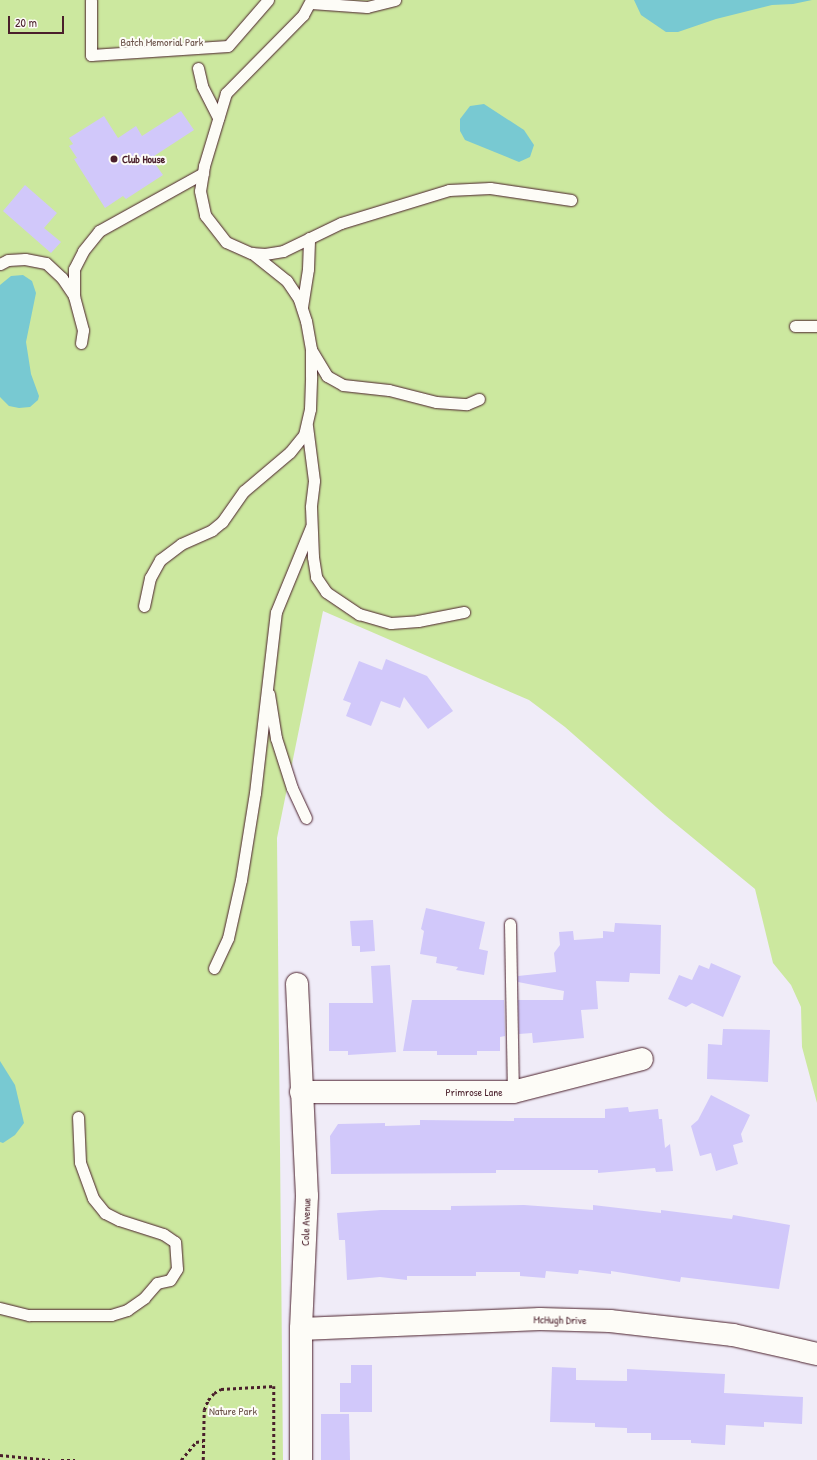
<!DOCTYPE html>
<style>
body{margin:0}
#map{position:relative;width:817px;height:1460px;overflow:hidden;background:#f0ecf8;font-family:"Patrick Hand",sans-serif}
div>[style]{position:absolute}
.green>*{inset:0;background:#cce89f}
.water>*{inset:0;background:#78c9d2}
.building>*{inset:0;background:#d1c8fa}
.path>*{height:2.5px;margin-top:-1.25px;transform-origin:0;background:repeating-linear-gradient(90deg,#4a1f2b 0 3px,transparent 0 6px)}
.roads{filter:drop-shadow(0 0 1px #4a1f2b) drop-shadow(0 0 1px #4a1f2b)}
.service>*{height:11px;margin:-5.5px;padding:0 5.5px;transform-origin:5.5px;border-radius:5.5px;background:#fdfcf7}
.minor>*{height:22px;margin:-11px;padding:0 11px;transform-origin:11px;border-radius:11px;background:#fdfcf7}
.dots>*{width:11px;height:11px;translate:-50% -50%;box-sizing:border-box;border:2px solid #fdfcf7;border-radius:50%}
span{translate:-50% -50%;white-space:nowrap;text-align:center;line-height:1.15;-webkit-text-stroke:4px #fdfcf7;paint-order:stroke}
.park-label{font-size:11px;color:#6a5148}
.poi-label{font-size:11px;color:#4a1f2b;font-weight:700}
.left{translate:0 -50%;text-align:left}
.street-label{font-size:11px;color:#4a1f2b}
.scale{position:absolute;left:8px;top:16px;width:56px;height:18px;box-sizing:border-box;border:2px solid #4a1f2b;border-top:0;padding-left:5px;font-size:12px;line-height:14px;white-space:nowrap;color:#4a1f2b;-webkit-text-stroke:3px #fdfcf7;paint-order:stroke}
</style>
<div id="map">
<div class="green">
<i style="clip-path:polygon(0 0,817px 0,817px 1103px,802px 1047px,801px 1007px,791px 985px,773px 963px,755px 889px,665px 815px,565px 727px,529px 700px,323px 611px,277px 838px,283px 1460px,0 1460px)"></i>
</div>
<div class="water">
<i style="clip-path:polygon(634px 0,812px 0,793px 4px,772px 5px,716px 19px,678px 32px,666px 32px,641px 15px)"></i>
<i style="clip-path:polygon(484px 104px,524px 130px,534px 145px,530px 157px,519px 162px,465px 140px,460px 131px,460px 119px,470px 106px)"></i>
<i style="clip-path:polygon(23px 275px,32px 281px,36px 293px,26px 342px,31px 374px,39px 396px,38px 400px,30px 407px,19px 408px,9px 406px,0 397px,0 285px,11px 276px)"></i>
<i style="clip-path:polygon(0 1061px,15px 1085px,24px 1123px,15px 1135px,3px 1143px,0 1142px)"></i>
</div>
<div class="building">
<i style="clip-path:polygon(181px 111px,194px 130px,151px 158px,163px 175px,126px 199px,123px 196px,105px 208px,74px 159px,77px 158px,69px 146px,73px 144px,69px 138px,104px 116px,118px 138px,136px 126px,142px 136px)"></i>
<i style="clip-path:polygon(25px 185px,57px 213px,44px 228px,61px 242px,51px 253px,3px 211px)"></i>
<i style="clip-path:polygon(386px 659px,427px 676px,453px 711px,428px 729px,404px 697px,400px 708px,381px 701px,371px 726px,346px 716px,351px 703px,343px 700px,359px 661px,382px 670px)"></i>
<i style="clip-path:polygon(426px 908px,485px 922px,479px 949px,488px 951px,484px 975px,456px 970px,458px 967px,436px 963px,437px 957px,420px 954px,424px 931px,421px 929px)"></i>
<i style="clip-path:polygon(373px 920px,375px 951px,360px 952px,360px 946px,352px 946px,350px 921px)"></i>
<i style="clip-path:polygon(615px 923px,661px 925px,660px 974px,630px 973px,629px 982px,596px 981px,598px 1009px,581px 1010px,584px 1038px,533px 1043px,532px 1033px,519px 1034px,518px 1000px,563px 1000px,564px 991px,518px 982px,518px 976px,556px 972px,554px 953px,560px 945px,559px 932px,573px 931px,574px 940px,603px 938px,603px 931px,614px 932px)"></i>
<i style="clip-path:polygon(711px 963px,741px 976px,723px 1017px,692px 1003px,686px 1007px,668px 999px,679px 975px,692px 980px,699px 965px,709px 969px)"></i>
<i style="clip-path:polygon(390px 965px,396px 1052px,348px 1055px,348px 1051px,329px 1051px,329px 1003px,373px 1003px,371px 966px)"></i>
<i style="clip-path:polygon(412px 1000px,504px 1000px,505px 1036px,500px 1037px,500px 1051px,477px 1051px,477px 1055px,437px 1055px,437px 1051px,403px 1051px)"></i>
<i style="clip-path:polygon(723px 1029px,770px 1030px,768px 1082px,707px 1079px,708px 1044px,722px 1045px)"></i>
<i style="clip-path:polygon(711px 1095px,750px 1115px,741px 1134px,743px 1142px,733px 1145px,738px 1164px,716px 1171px,711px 1153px,700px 1156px,691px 1126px,698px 1120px)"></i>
<i style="clip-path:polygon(628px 1107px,629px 1112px,658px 1109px,659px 1119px,662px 1119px,665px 1148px,670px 1144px,673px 1171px,656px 1172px,655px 1168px,598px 1173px,598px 1170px,496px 1170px,496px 1173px,331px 1174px,330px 1136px,338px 1124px,385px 1123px,385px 1126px,420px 1125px,420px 1120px,514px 1121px,514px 1118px,605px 1118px,605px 1109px)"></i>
<i style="clip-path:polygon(524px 1205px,593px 1210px,593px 1205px,661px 1213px,661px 1210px,732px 1219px,733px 1215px,790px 1225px,779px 1289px,681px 1277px,680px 1282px,611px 1271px,611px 1274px,579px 1270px,578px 1274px,546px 1271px,545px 1278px,520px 1276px,520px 1272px,476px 1272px,476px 1276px,407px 1276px,407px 1280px,380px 1277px,347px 1280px,345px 1240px,339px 1240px,337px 1213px,381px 1210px,451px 1210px,451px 1206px)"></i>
<i style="clip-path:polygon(351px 1365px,372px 1365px,372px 1412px,340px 1412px,340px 1383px,351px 1383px)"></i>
<i style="clip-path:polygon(552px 1367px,576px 1368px,576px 1380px,627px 1381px,627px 1369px,725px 1374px,724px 1393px,803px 1397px,802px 1424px,764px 1422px,764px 1427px,726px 1425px,725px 1445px,691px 1443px,691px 1440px,651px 1440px,651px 1433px,627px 1433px,627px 1428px,595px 1427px,595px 1423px,550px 1422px)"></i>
<i style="clip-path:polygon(321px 1414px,349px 1414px,350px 1460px,321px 1460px)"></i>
</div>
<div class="path">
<i style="left:0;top:1455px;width:50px;rotate:5.7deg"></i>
<i style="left:61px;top:1460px;width:14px"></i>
<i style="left:181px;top:1460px;width:23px;rotate:-50deg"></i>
<i style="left:196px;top:1442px;width:7px;rotate:-8deg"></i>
<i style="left:203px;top:1460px;width:50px;rotate:-88.9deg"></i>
<i style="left:204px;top:1410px;width:11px;rotate:-68deg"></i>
<i style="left:208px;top:1400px;width:9px;rotate:-49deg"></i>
<i style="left:214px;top:1393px;width:8px;rotate:-30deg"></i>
<i style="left:221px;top:1389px;width:53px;rotate:-3.2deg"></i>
<i style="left:274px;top:1386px;width:74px;rotate:90deg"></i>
</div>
<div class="roads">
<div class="service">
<i style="left:91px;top:0;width:55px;rotate:90deg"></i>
<i style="left:91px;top:55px;width:137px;rotate:-3.8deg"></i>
<i style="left:228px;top:46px;width:61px;rotate:-49deg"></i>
<i style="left:311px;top:0;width:17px;rotate:118deg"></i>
<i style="left:303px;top:15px;width:110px;rotate:134.6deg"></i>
<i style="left:226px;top:93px;width:76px;rotate:106.8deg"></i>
<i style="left:204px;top:166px;width:25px;rotate:99deg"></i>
<i style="left:200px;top:191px;width:25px;rotate:78deg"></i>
<i style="left:205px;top:215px;width:34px;rotate:52deg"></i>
<i style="left:226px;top:242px;width:27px;rotate:24deg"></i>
<i style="left:251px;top:253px;width:14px;rotate:4deg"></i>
<i style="left:265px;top:254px;width:18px;rotate:-9deg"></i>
<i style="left:283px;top:251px;width:64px;rotate:-25.8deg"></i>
<i style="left:341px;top:223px;width:113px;rotate:-17deg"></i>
<i style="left:449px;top:190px;width:41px;rotate:-2.8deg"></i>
<i style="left:490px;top:188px;width:82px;rotate:8.4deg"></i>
<i style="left:311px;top:3px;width:56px;rotate:4.1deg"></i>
<i style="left:367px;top:7px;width:29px;rotate:-14deg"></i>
<i style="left:198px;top:68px;width:18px;rotate:77deg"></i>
<i style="left:202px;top:86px;width:36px;rotate:63deg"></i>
<i style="left:0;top:264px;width:9px;rotate:-27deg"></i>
<i style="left:8px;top:260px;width:17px;rotate:-3deg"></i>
<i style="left:25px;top:259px;width:21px;rotate:11deg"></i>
<i style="left:46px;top:263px;width:22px;rotate:43deg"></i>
<i style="left:62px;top:278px;width:22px;rotate:56deg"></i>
<i style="left:302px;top:307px;width:38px;rotate:-81deg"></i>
<i style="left:308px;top:269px;width:31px;rotate:-88deg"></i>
<i style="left:795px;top:326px;width:22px"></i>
<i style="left:81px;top:343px;width:13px;rotate:-81deg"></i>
<i style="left:83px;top:330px;width:35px;rotate:-105deg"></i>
<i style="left:74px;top:296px;width:27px;rotate:-90deg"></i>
<i style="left:74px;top:269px;width:20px;rotate:-63deg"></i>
<i style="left:83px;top:251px;width:26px;rotate:-51deg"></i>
<i style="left:99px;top:231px;width:119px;rotate:-29.1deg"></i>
<i style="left:312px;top:351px;width:29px;rotate:59deg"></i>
<i style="left:327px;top:376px;width:18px;rotate:29deg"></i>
<i style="left:343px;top:385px;width:46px;rotate:6.2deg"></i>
<i style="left:389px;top:390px;width:49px;rotate:14.3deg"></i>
<i style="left:436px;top:402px;width:31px;rotate:4deg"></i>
<i style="left:467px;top:404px;width:13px;rotate:-23deg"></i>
<i style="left:307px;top:426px;width:55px;rotate:82.7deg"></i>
<i style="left:314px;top:481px;width:26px;rotate:97deg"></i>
<i style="left:311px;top:507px;width:50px;rotate:87.7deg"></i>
<i style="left:313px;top:557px;width:20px;rotate:81deg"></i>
<i style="left:316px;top:577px;width:18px;rotate:56deg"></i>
<i style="left:326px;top:592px;width:40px;rotate:34deg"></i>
<i style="left:359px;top:614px;width:33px;rotate:16deg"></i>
<i style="left:391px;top:623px;width:27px;rotate:-4deg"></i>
<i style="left:418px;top:621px;width:47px;rotate:-11.1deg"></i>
<i style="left:144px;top:606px;width:29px;rotate:-78deg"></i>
<i style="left:150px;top:578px;width:21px;rotate:-61deg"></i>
<i style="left:160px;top:560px;width:26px;rotate:-37deg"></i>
<i style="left:181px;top:544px;width:34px;rotate:-24deg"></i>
<i style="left:212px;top:530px;width:13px;rotate:-39deg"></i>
<i style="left:222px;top:522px;width:38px;rotate:-55deg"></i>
<i style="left:244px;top:491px;width:60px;rotate:-40.3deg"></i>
<i style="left:290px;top:452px;width:22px;rotate:-51deg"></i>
<i style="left:304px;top:435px;width:27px;rotate:-77deg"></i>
<i style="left:310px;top:409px;width:33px;rotate:-88deg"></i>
<i style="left:311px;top:376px;width:27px;rotate:-90deg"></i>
<i style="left:311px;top:349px;width:28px;rotate:-100deg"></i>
<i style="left:306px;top:321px;width:23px;rotate:-108deg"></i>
<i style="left:299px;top:299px;width:22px;rotate:-124deg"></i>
<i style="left:287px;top:281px;width:45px;rotate:-141.3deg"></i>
<i style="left:269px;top:694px;width:45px;rotate:81deg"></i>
<i style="left:276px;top:738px;width:52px;rotate:72.3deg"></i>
<i style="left:292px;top:788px;width:33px;rotate:65deg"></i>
<i style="left:510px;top:924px;width:168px;rotate:89deg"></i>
<i style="left:214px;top:968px;width:33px;rotate:-65deg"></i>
<i style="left:228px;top:938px;width:59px;rotate:-77.4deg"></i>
<i style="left:241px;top:880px;width:88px;rotate:-80.9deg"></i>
<i style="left:255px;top:793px;width:182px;rotate:-83.4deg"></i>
<i style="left:276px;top:612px;width:92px;rotate:-67.6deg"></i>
<i style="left:0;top:1308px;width:30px;rotate:14deg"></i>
<i style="left:29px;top:1315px;width:82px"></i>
<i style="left:111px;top:1315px;width:17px;rotate:-17deg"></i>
<i style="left:127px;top:1310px;width:21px;rotate:-35deg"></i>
<i style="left:144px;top:1298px;width:20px;rotate:-49deg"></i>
<i style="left:157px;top:1283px;width:13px;rotate:-13deg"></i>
<i style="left:170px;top:1280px;width:13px;rotate:-58deg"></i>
<i style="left:177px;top:1269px;width:27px;rotate:-94deg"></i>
<i style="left:175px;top:1242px;width:14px;rotate:-146deg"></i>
<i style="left:163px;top:1234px;width:46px;rotate:-162.3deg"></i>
<i style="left:119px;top:1220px;width:16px;rotate:-153deg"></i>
<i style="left:105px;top:1213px;width:19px;rotate:-129deg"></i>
<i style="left:93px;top:1198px;width:38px;rotate:-110deg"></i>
<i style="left:80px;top:1162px;width:45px;rotate:-92.5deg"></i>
</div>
<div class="minor">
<i style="left:297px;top:984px;width:212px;rotate:87.3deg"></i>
<i style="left:307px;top:1196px;width:133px;rotate:92.6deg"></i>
<i style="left:301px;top:1329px;width:131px;rotate:90deg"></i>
<i style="left:301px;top:1092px;width:212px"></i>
<i style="left:513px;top:1092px;width:133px;rotate:-14.3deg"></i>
<i style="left:301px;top:1329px;width:239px;rotate:-2.4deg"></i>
<i style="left:540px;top:1319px;width:70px;rotate:1.6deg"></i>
<i style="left:610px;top:1321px;width:124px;rotate:6.5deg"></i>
<i style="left:733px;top:1335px;width:86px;rotate:12.7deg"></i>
</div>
</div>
<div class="dots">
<i style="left:114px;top:159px;background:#4a1f2b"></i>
</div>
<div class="park-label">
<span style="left:162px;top:42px">Batch Memorial Park</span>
<span style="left:233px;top:1411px">Nature Park</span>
</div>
<div class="poi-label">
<span class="left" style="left:122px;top:159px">Club House</span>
</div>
<div class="street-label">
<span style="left:474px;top:1092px">Primrose Lane</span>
<span style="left:306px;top:1222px;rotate:-88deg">Cole Avenue</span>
<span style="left:560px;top:1320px;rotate:1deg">McHugh Drive</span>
</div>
<div class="scale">20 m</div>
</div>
